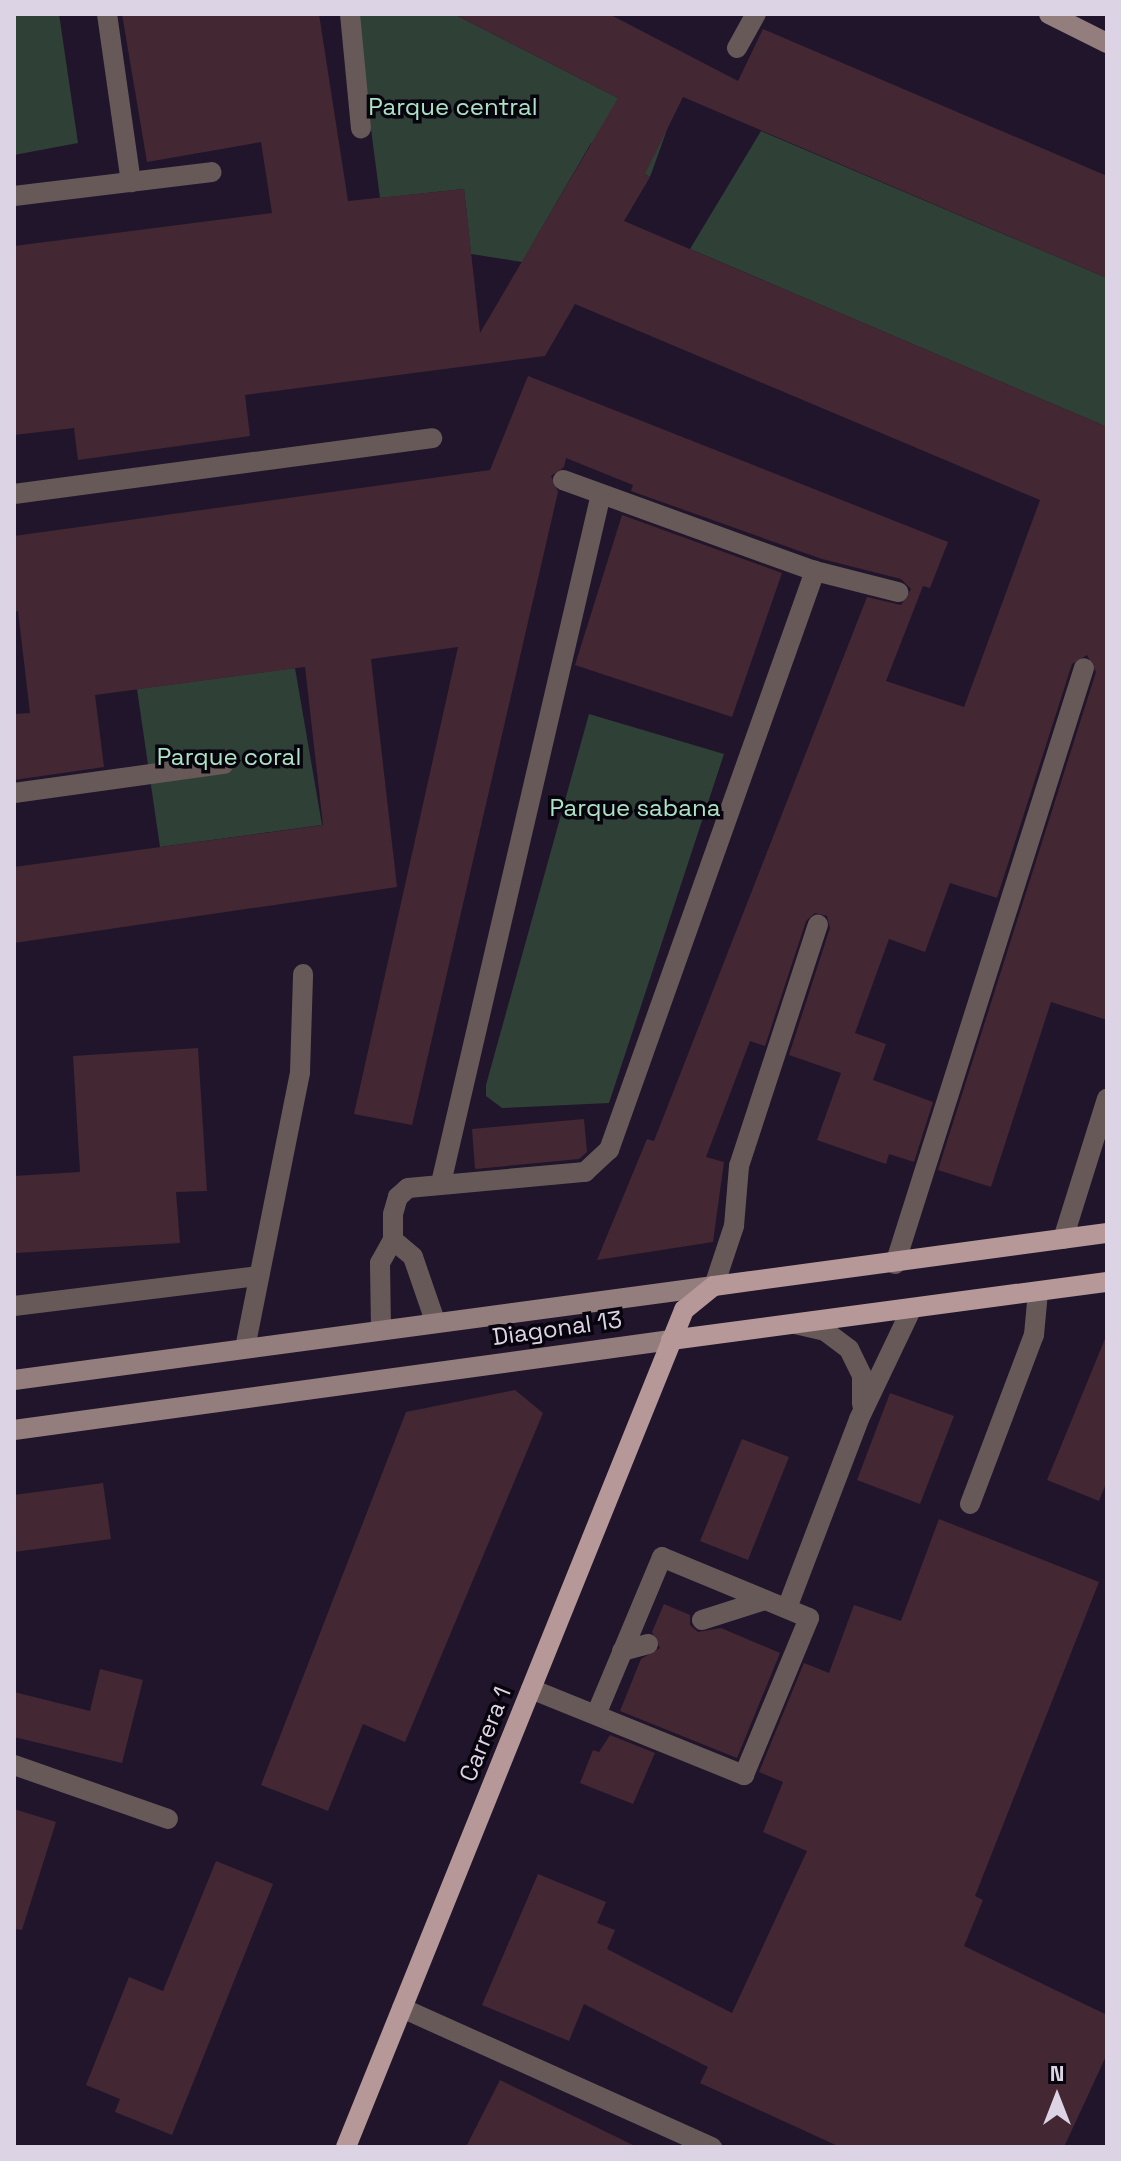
<!DOCTYPE html>
<style>
body{margin:0}
#map{position:relative;width:1121px;height:2161px;overflow:hidden;background:#21152b;font-family:"Space Grotesk",sans-serif}
div>[style]{position:absolute}
.green>*{inset:0;background:#2f4037}
.building>*{inset:0;background:#432733}
.lane>*{height:20px;margin:-10px;padding:0 10px;transform-origin:10px;border-radius:10px;background:#685959}
.street>*{height:20px;margin:-10px;padding:0 10px;transform-origin:10px;border-radius:10px;background:#685959}
.secondary>*{height:20px;margin:-10px;padding:0 10px;transform-origin:10px;border-radius:10px;background:#947d7d}
.primary>*{height:20px;margin:-10px;padding:0 10px;transform-origin:10px;border-radius:10px;background:#b69898}
span{translate:-50% -50%;white-space:nowrap;text-align:center;line-height:1.15;-webkit-text-stroke:7px #08040d;paint-order:stroke}
.park-label{font-size:24px;color:#abe3c4}
.street-label{font-size:24px;color:#dcd4e4}
.frame{position:absolute;inset:0;border:16px solid #dcd4e4;pointer-events:none}
.north{position:absolute;left:1017px;top:2057px;width:80px;height:80px;-webkit-text-stroke:6px #08040d;paint-order:stroke;rotate:0deg;font-size:22px;font-weight:700;line-height:32px;text-align:center;color:#dcd4e4}
.north::after{content:'';display:block;margin:auto;width:28px;height:36px;background:#dcd4e4;clip-path:polygon(50% 0,100% 100%,50% 72%,0 100%)}
</style>
<div id="map">
<div class="green">
<i style="clip-path:polygon(59px 14px,78px 143px,14px 155px,14px 15px)"></i>
<i style="clip-path:polygon(356px 14px,454px 14px,669px 124px,650px 177px,591px 143px,522px 262px,471px 254px,464px 189px,380px 198px)"></i>
<i style="clip-path:polygon(761px 131px,1107px 278px,1107px 427px,690px 249px)"></i>
<i style="clip-path:polygon(295px 668px,322px 825px,160px 847px,137px 689px)"></i>
<i style="clip-path:polygon(589px 714px,724px 754px,609px 1103px,502px 1108px,486px 1096px,486px 1085px)"></i>
</div>
<div class="building">
<i style="clip-path:polygon(122px 14px,319px 14px,348px 201px,464px 189px,480px 333px,618px 98px,454px 14px,609px 14px,738px 81px,763px 29px,1107px 176px,1107px 278px,683px 97px,645px 174px,650px 177px,624px 221px,1107px 427px,1107px 1020px,1051px 1002px,991px 1187px,938px 1170px,1096px 672px,1087px 655px,1072px 664px,997px 898px,950px 883px,925px 952px,889px 939px,855px 1033px,886px 1044px,873px 1080px,933px 1102px,914px 1162px,889px 1154px,886px 1164px,817px 1140px,841px 1073px,789px 1055px,830px 928px,827px 916px,815px 913px,806px 921px,765px 1046px,750px 1041px,706px 1157px,724px 1162px,713px 1242px,597px 1260px,647px 1139px,654px 1141px,867px 597px,901px 605px,911px 589px,901px 579px,822px 559px,631px 491px,633px 485px,566px 458px,564px 467px,551px 476px,558px 492px,412px 1125px,354px 1114px,458px 647px,371px 659px,397px 887px,14px 943px,14px 867px,323px 825px,305px 667px,95px 695px,104px 767px,14px 780px,14px 714px,30px 713px,18px 611px,14px 612px,14px 536px,490px 470px,528px 376px,948px 542px,930px 588px,923px 586px,886px 681px,964px 707px,1040px 500px,575px 304px,545px 356px,245px 395px,250px 436px,78px 460px,74px 428px,14px 435px,14px 246px,272px 213px,261px 142px,147px 162px)"></i>
<i style="clip-path:polygon(622px 515px,782px 573px,732px 717px,575px 665px)"></i>
<i style="clip-path:polygon(198px 1048px,207px 1191px,176px 1192px,180px 1243px,16px 1253px,14px 1176px,80px 1172px,73px 1056px)"></i>
<i style="clip-path:polygon(584px 1119px,587px 1152px,579px 1159px,475px 1169px,472px 1129px)"></i>
<i style="clip-path:polygon(1107px 1334px,1107px 1481px,1099px 1501px,1047px 1480px)"></i>
<i style="clip-path:polygon(515px 1390px,543px 1413px,405px 1742px,363px 1724px,328px 1811px,261px 1785px,406px 1412px)"></i>
<i style="clip-path:polygon(890px 1393px,954px 1416px,920px 1504px,857px 1480px)"></i>
<i style="clip-path:polygon(742px 1439px,789px 1457px,748px 1560px,700px 1541px)"></i>
<i style="clip-path:polygon(103px 1483px,111px 1539px,14px 1552px,14px 1495px)"></i>
<i style="clip-path:polygon(939px 1519px,1099px 1582px,975px 1896px,983px 1900px,964px 1946px,1107px 2015px,1107px 2054px,1064px 2147px,840px 2147px,700px 2083px,708px 2067px,584px 2004px,569px 2041px,482px 2005px,538px 1874px,606px 1902px,597px 1923px,615px 1930px,607px 1949px,732px 2013px,807px 1851px,763px 1832px,783px 1782px,759px 1772px,804px 1663px,829px 1673px,854px 1605px,901px 1621px)"></i>
<i style="clip-path:polygon(664px 1604px,690px 1615px,690px 1625px,698px 1632px,721px 1628px,780px 1653px,737px 1758px,620px 1711px,641px 1659px,660px 1648px,652px 1632px)"></i>
<i style="clip-path:polygon(100px 1669px,143px 1680px,122px 1763px,14px 1737px,14px 1692px,90px 1711px)"></i>
<i style="clip-path:polygon(610px 1735px,655px 1753px,633px 1804px,580px 1783px,593px 1750px,599px 1752px)"></i>
<i style="clip-path:polygon(14px 1809px,56px 1822px,22px 1930px,14px 1929px)"></i>
<i style="clip-path:polygon(216px 1861px,273px 1884px,172px 2135px,115px 2112px,120px 2099px,86px 2085px,129px 1977px,163px 1991px)"></i>
<i style="clip-path:polygon(500px 2080px,637px 2147px,466px 2147px)"></i>
</div>
<div class="lane">
<i style="left:107px;top:14px;width:170px;rotate:81.9deg"></i>
<i style="left:350px;top:14px;width:115px;rotate:84.5deg"></i>
<i style="left:737px;top:48px;width:39px;rotate:-61deg"></i>
<i style="left:14px;top:196px;width:199px;rotate:-6.9deg"></i>
<i style="left:563px;top:480px;width:268px;rotate:19.9deg"></i>
<i style="left:815px;top:571px;width:86px;rotate:14.2deg"></i>
<i style="left:14px;top:494px;width:422px;rotate:-7.6deg"></i>
<i style="left:14px;top:793px;width:212px;rotate:-7.9deg"></i>
<i style="left:441px;top:1183px;width:707px;rotate:-76.93deg"></i>
<i style="left:393px;top:1240px;width:26px;rotate:-90deg"></i>
<i style="left:393px;top:1214px;width:18px;rotate:-74deg"></i>
<i style="left:398px;top:1197px;width:13px;rotate:-42deg"></i>
<i style="left:408px;top:1188px;width:178px;rotate:-5.2deg"></i>
<i style="left:585px;top:1172px;width:33px;rotate:-43deg"></i>
<i style="left:609px;top:1150px;width:615px;rotate:-70.42deg"></i>
<i style="left:714px;top:1286px;width:63px;rotate:-71.6deg"></i>
<i style="left:734px;top:1226px;width:60px;rotate:-85.2deg"></i>
<i style="left:739px;top:1166px;width:254px;rotate:-71.9deg"></i>
<i style="left:14px;top:1306px;width:247px;rotate:-7deg"></i>
<i style="left:795px;top:1324px;width:31px;rotate:13deg"></i>
<i style="left:825px;top:1331px;width:30px;rotate:37deg"></i>
<i style="left:849px;top:1349px;width:30px;rotate:64deg"></i>
<i style="left:862px;top:1376px;width:28px;rotate:90deg"></i>
<i style="left:381px;top:1328px;width:65px;rotate:-90.9deg"></i>
<i style="left:380px;top:1263px;width:26px;rotate:-61deg"></i>
<i style="left:393px;top:1240px;width:26px;rotate:40deg"></i>
<i style="left:413px;top:1257px;width:68px;rotate:71deg"></i>
<i style="left:245px;top:1348px;width:281px;rotate:-78.7deg"></i>
<i style="left:300px;top:1072px;width:98px;rotate:-88.2deg"></i>
<i style="left:970px;top:1504px;width:181px;rotate:-69.3deg"></i>
<i style="left:1034px;top:1335px;width:43px;rotate:-84.7deg"></i>
<i style="left:787px;top:1608px;width:202px;rotate:-69.1deg"></i>
<i style="left:859px;top:1419px;width:123px;rotate:-64.5deg"></i>
<i style="left:702px;top:1620px;width:66px;rotate:-17.6deg"></i>
<i style="left:622px;top:1651px;width:27px;rotate:-15deg"></i>
<i style="left:531px;top:1689px;width:230px;rotate:22deg"></i>
<i style="left:744px;top:1775px;width:170px;rotate:-67.5deg"></i>
<i style="left:809px;top:1618px;width:159px;rotate:-157.5deg"></i>
<i style="left:662px;top:1557px;width:171px;rotate:112.7deg"></i>
<i style="left:14px;top:1765px;width:163px;rotate:19.3deg"></i>
</div>
<div class="street">
<i style="left:1063px;top:1239px;width:147px;rotate:-72.6deg"></i>
<i style="left:895px;top:1264px;width:625px;rotate:-72.41deg"></i>
<i style="left:402px;top:2008px;width:340px;rotate:24.2deg"></i>
</div>
<div class="secondary">
<i style="left:1049px;top:14px;width:65px;rotate:26.6deg"></i>
<i style="left:14px;top:1380px;width:706px;rotate:-7.65deg"></i>
<i style="left:14px;top:1430px;width:663px;rotate:-7.8deg"></i>
</div>
<div class="primary">
<i style="left:671px;top:1340px;width:440px;rotate:-7.6deg"></i>
<i style="left:346px;top:2147px;width:903px;rotate:-68.01deg"></i>
<i style="left:684px;top:1310px;width:38px;rotate:-39deg"></i>
<i style="left:714px;top:1286px;width:397px;rotate:-7.7deg"></i>
</div>
<div class="park-label">
<span style="left:453px;top:107px">Parque central</span>
<span style="left:229px;top:757px">Parque coral</span>
<span style="left:635px;top:808px">Parque sabana</span>
</div>
<div class="street-label">
<span style="left:557px;top:1328px;rotate:-8deg">Diagonal 13</span>
<span style="left:485px;top:1734px;rotate:-68deg">Carrera 1</span>
</div>
<div class="frame"></div>
<div class="north">N</div>
</div>
